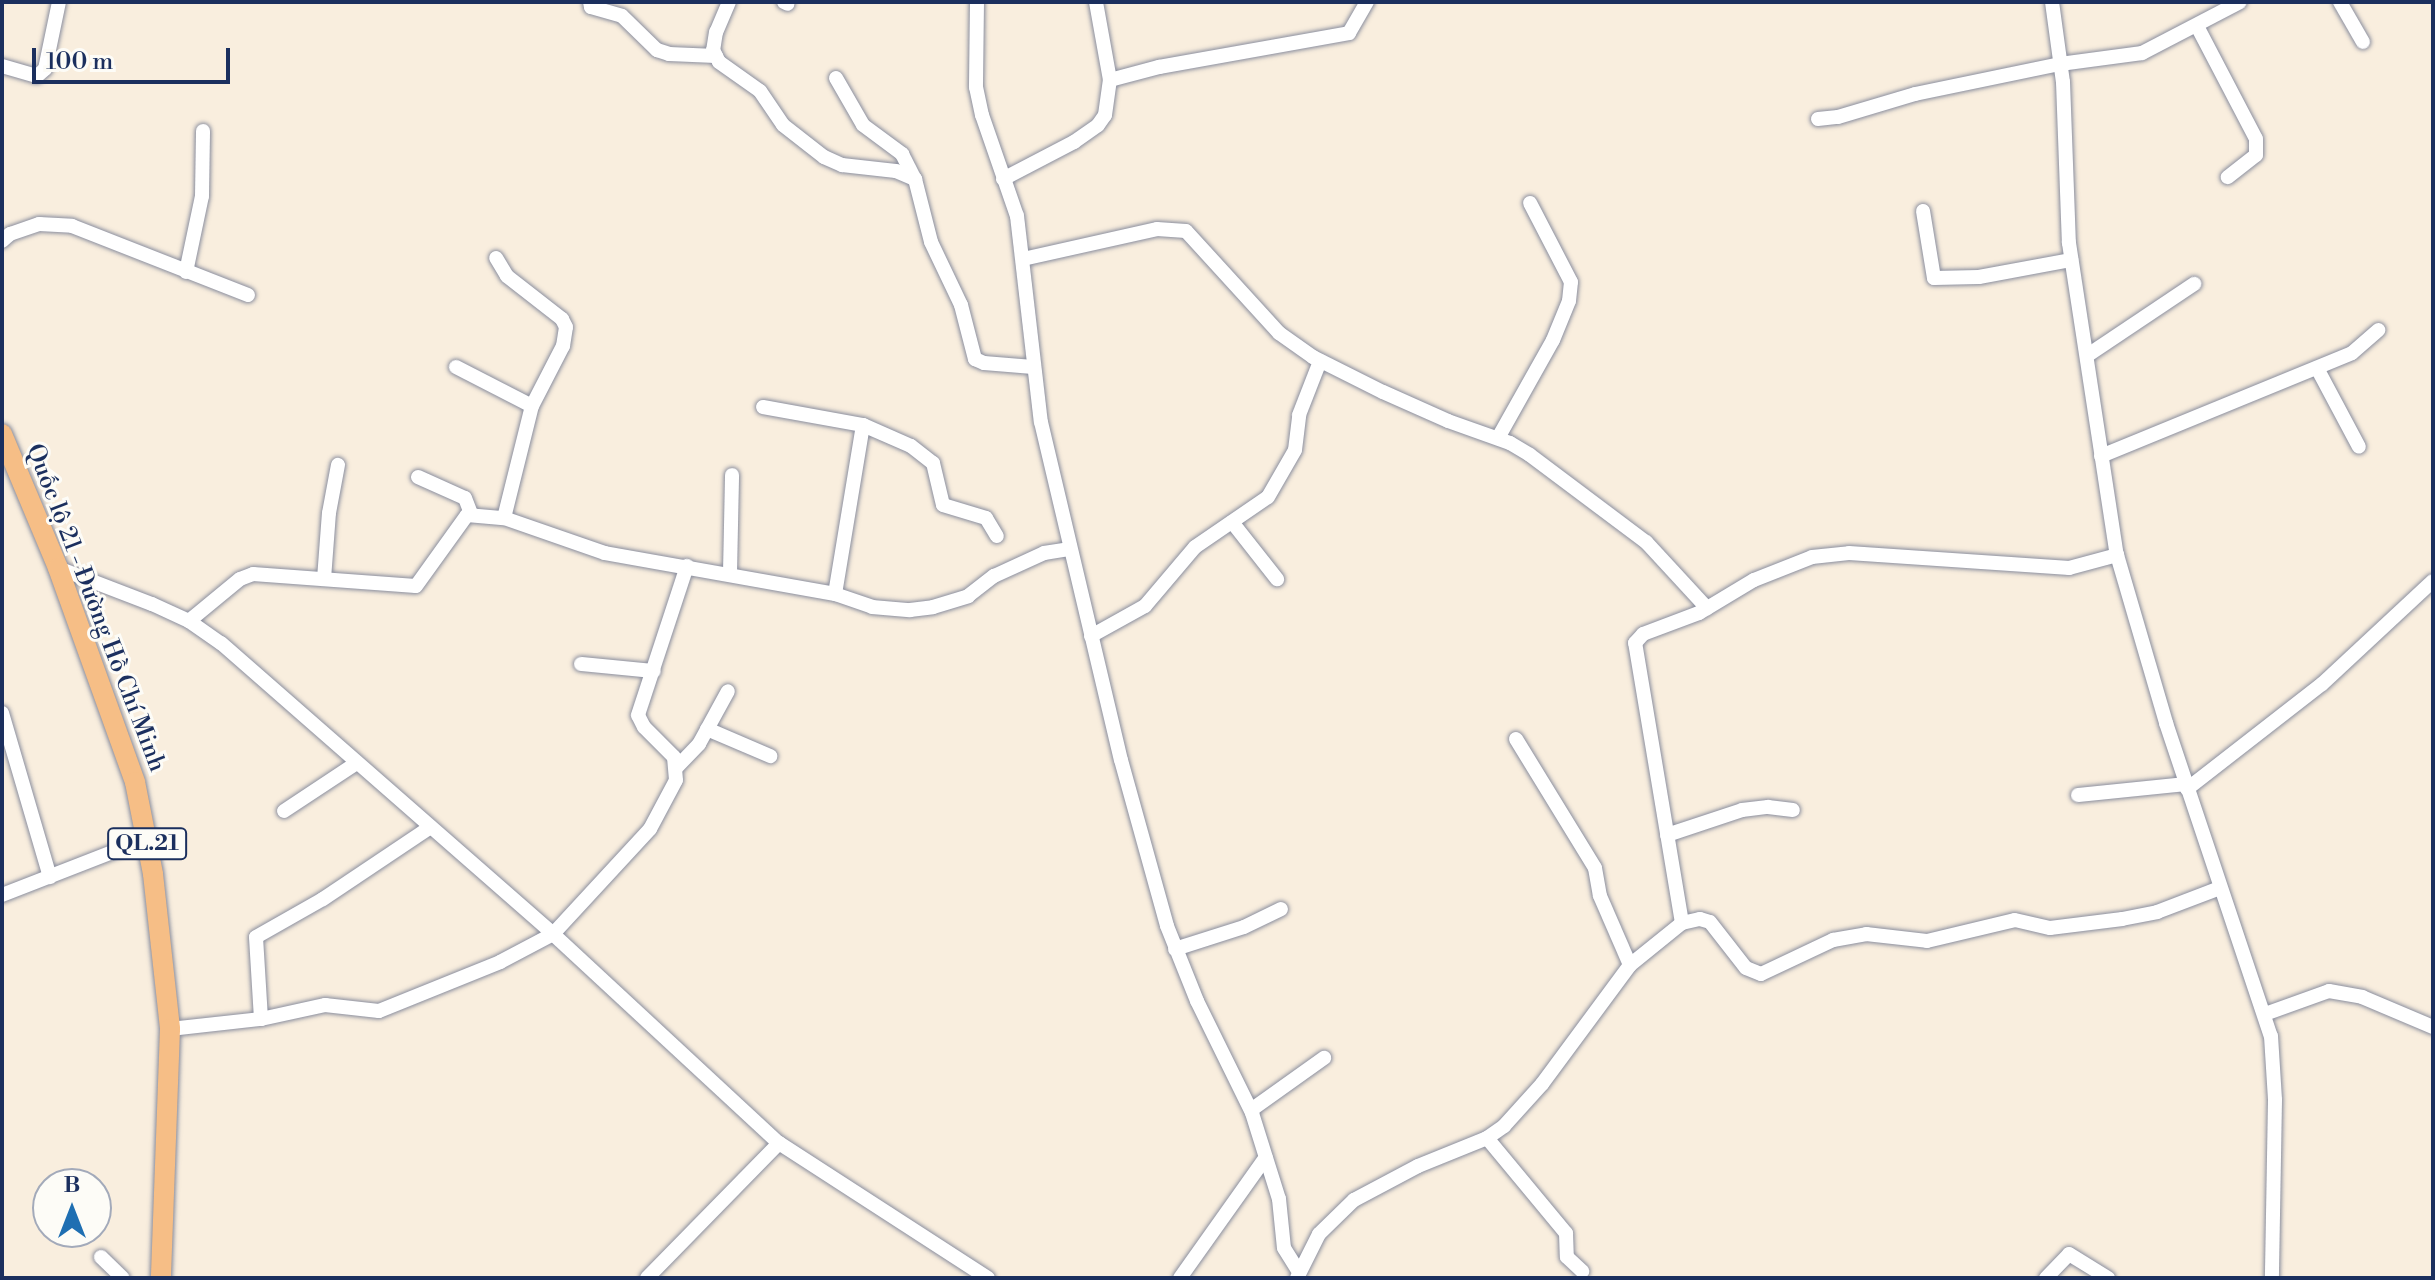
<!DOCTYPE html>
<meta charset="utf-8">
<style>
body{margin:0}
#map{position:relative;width:2435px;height:1280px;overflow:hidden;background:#f9eede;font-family:"Libre Bodoni",serif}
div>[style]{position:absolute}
.roads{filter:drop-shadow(0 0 2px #8a8e9e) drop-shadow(0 0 2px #8a8e9e)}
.minor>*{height:14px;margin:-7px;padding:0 7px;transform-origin:7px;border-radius:7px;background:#fff}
.highway>*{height:20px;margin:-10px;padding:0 10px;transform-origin:10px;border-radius:10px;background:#f6be86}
span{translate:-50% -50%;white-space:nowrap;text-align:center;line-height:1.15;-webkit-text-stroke:6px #fdfcf7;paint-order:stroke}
.shield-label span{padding:2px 6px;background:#fdfcf7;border:2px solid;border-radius:6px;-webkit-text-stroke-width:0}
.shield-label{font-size:22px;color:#1b2f5e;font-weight:700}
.street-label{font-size:24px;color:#1b2f5e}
.frame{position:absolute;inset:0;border:4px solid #1b2f5e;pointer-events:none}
.north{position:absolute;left:32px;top:1168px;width:80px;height:80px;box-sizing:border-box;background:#fdfcf7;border:2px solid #a3aaba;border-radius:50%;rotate:0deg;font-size:22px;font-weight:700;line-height:32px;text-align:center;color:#1b2f5e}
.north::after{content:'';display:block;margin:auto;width:28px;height:36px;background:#1f6fb2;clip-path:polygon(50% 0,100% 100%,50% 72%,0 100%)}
.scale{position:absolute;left:32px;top:48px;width:198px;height:36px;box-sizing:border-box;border:4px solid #1b2f5e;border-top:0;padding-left:10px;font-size:24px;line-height:28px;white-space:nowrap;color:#1b2f5e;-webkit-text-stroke:6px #fdfcf7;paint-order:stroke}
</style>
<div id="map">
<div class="roads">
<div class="minor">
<i style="left:590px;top:2px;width:5px;rotate:79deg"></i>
<i style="left:591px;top:7px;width:32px;rotate:16deg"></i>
<i style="left:622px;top:16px;width:49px;rotate:44.2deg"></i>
<i style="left:657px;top:50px;width:13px;rotate:18deg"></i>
<i style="left:669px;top:54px;width:47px;rotate:2.4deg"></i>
<i style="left:729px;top:2px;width:33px;rotate:113deg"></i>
<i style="left:716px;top:32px;width:18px;rotate:99deg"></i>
<i style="left:713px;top:50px;width:13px;rotate:63deg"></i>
<i style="left:719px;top:62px;width:50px;rotate:35.3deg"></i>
<i style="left:760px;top:91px;width:41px;rotate:55.9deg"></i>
<i style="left:783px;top:125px;width:52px;rotate:38deg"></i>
<i style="left:824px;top:157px;width:20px;rotate:24deg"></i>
<i style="left:842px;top:165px;width:54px;rotate:6.3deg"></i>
<i style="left:896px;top:171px;width:21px;rotate:23deg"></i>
<i style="left:784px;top:2px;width:4px;rotate:27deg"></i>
<i style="left:977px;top:2px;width:85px;rotate:90.7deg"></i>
<i style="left:976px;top:87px;width:29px;rotate:78deg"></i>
<i style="left:982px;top:115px;width:107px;rotate:70.9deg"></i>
<i style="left:1017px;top:216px;width:207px;rotate:83.4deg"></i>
<i style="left:1041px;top:422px;width:347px;rotate:76.7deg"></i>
<i style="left:1121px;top:760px;width:172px;rotate:74.5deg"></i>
<i style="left:1167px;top:926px;width:81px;rotate:68.2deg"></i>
<i style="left:1197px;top:1001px;width:125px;rotate:63.8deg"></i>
<i style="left:1252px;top:1113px;width:90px;rotate:72.6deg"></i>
<i style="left:1279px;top:1199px;width:49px;rotate:84.2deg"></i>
<i style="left:1284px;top:1248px;width:28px;rotate:58deg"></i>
<i style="left:2052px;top:2px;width:81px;rotate:82.2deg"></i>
<i style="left:2063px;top:82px;width:161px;rotate:87.9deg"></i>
<i style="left:2069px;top:243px;width:316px;rotate:81.3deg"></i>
<i style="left:2117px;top:555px;width:175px;rotate:73.7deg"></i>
<i style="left:2166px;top:723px;width:330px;rotate:71.5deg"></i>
<i style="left:2271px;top:1036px;width:64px;rotate:86.4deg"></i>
<i style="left:2275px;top:1100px;width:178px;rotate:91deg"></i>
<i style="left:2340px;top:2px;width:46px;rotate:60.1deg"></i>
<i style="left:2197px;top:26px;width:127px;rotate:62.4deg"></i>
<i style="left:2256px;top:139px;width:16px;rotate:90deg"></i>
<i style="left:2256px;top:155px;width:36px;rotate:142deg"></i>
<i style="left:2px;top:66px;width:36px;rotate:16deg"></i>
<i style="left:37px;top:76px;width:11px;rotate:-41deg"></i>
<i style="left:45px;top:69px;width:68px;rotate:-78.2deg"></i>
<i style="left:836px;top:78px;width:54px;rotate:60.1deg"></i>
<i style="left:863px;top:125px;width:49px;rotate:36.6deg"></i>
<i style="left:902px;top:154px;width:28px;rotate:63deg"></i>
<i style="left:915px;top:179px;width:65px;rotate:75.7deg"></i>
<i style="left:931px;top:242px;width:70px;rotate:64.5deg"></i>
<i style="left:961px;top:305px;width:56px;rotate:75.5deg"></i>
<i style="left:975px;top:359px;width:10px;rotate:24deg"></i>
<i style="left:984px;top:363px;width:49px;rotate:4.7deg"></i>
<i style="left:1110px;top:80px;width:51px;rotate:-14.9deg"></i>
<i style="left:1159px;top:67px;width:193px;rotate:-10.1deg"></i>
<i style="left:1349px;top:33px;width:36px;rotate:-60deg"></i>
<i style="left:1818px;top:119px;width:20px;rotate:-6deg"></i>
<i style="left:1838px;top:117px;width:80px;rotate:-16.6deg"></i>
<i style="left:1915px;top:94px;width:148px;rotate:-11.7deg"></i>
<i style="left:2060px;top:64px;width:83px;rotate:-7.6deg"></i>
<i style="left:2142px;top:53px;width:110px;rotate:-27.5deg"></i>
<i style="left:1003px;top:179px;width:80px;rotate:-27.5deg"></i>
<i style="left:1074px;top:142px;width:29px;rotate:-35deg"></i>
<i style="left:1098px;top:125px;width:12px;rotate:-55deg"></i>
<i style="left:1105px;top:115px;width:35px;rotate:-82deg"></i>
<i style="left:1110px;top:80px;width:79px;rotate:-100.2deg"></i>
<i style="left:1923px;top:211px;width:68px;rotate:80.7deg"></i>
<i style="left:1934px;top:278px;width:45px;rotate:-1.3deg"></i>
<i style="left:1979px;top:277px;width:94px;rotate:-10.5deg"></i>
<i style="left:2px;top:241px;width:11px;rotate:-41deg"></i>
<i style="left:10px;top:234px;width:31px;rotate:-19deg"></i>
<i style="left:39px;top:224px;width:33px;rotate:3deg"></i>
<i style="left:72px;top:226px;width:189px;rotate:21.4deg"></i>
<i style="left:1023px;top:259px;width:137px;rotate:-12.6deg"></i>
<i style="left:1157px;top:229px;width:29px;rotate:4deg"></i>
<i style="left:1186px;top:231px;width:138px;rotate:47.6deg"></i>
<i style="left:1279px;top:333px;width:42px;rotate:35.2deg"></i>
<i style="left:1313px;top:357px;width:78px;rotate:26.6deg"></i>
<i style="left:1383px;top:392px;width:71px;rotate:24deg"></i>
<i style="left:1448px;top:421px;width:66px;rotate:19.5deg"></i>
<i style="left:1510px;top:443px;width:23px;rotate:31deg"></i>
<i style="left:1530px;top:455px;width:145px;rotate:36.9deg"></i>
<i style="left:1646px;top:542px;width:90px;rotate:47.3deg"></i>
<i style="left:186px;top:272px;width:78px;rotate:-78.1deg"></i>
<i style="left:202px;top:196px;width:65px;rotate:-89.1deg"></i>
<i style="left:2088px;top:355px;width:128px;rotate:-33.8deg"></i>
<i style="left:456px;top:367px;width:85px;rotate:27.2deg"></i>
<i style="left:2317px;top:368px;width:89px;rotate:62deg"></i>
<i style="left:763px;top:407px;width:102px;rotate:10.2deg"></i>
<i style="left:863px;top:425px;width:52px;rotate:23.6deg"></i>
<i style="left:911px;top:446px;width:28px;rotate:38deg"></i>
<i style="left:933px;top:463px;width:43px;rotate:76.6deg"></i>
<i style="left:943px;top:505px;width:45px;rotate:16.8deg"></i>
<i style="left:986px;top:518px;width:21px;rotate:59deg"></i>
<i style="left:863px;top:425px;width:171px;rotate:99.4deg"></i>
<i style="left:835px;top:594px;width:39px;rotate:19deg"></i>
<i style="left:872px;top:607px;width:38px;rotate:5deg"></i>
<i style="left:910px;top:610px;width:23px;rotate:-7deg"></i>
<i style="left:933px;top:607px;width:37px;rotate:-17deg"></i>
<i style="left:968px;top:596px;width:33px;rotate:-38deg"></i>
<i style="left:994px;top:576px;width:55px;rotate:-24.7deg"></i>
<i style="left:1044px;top:553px;width:25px;rotate:-9deg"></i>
<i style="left:1498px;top:438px;width:112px;rotate:-60.7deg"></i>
<i style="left:1553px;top:340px;width:42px;rotate:-67.7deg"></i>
<i style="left:1569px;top:301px;width:19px;rotate:-84deg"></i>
<i style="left:1571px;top:282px;width:89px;rotate:-117.4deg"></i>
<i style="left:2101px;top:456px;width:271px;rotate:-22.3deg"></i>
<i style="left:2352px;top:353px;width:35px;rotate:-41deg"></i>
<i style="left:418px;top:477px;width:51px;rotate:24.1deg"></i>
<i style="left:465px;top:498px;width:17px;rotate:69deg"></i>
<i style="left:504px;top:518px;width:107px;rotate:19.1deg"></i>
<i style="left:605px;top:553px;width:234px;rotate:10.1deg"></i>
<i style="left:1232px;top:522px;width:73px;rotate:51.7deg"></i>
<i style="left:58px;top:568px;width:101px;rotate:21deg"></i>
<i style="left:152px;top:604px;width:41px;rotate:24.7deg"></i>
<i style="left:189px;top:621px;width:39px;rotate:35deg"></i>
<i style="left:221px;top:643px;width:441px;rotate:41.2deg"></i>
<i style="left:553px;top:934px;width:308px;rotate:42.8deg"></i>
<i style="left:779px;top:1143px;width:249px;rotate:32.9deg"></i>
<i style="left:730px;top:573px;width:98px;rotate:-88.8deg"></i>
<i style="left:324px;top:579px;width:66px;rotate:-85.7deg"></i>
<i style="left:329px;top:513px;width:49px;rotate:-79.4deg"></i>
<i style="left:189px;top:621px;width:66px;rotate:-39.5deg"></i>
<i style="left:240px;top:579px;width:14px;rotate:-21deg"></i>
<i style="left:253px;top:574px;width:163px;rotate:4.2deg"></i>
<i style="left:416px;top:586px;width:87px;rotate:-54.3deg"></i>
<i style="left:467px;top:515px;width:37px;rotate:5deg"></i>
<i style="left:504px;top:518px;width:115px;rotate:-76deg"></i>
<i style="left:532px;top:406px;width:68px;rotate:-62.7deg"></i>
<i style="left:563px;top:346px;width:19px;rotate:-81deg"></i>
<i style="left:566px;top:327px;width:9px;rotate:-117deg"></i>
<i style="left:562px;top:319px;width:70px;rotate:-142deg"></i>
<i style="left:507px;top:276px;width:21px;rotate:-121deg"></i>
<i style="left:1091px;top:636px;width:62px;rotate:-29.1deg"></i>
<i style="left:1145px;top:606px;width:77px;rotate:-49.7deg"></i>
<i style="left:1195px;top:547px;width:88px;rotate:-34.4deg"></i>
<i style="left:1268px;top:497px;width:54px;rotate:-60.1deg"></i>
<i style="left:1295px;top:450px;width:35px;rotate:-83deg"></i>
<i style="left:1299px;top:415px;width:58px;rotate:-68.7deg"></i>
<i style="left:581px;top:664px;width:73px;rotate:5.5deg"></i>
<i style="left:2px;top:713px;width:171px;rotate:73.7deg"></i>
<i style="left:707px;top:729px;width:69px;rotate:23.2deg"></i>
<i style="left:1516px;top:739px;width:151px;rotate:58.5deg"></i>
<i style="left:1595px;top:868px;width:28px;rotate:80deg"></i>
<i style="left:1600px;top:896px;width:75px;rotate:66.5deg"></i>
<i style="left:677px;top:767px;width:32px;rotate:-46deg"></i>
<i style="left:699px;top:744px;width:60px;rotate:-61.3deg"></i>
<i style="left:2187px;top:789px;width:171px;rotate:-37.9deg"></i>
<i style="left:2322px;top:684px;width:151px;rotate:-42.9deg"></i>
<i style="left:2078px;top:795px;width:109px;rotate:-5.8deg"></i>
<i style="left:284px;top:811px;width:85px;rotate:-33.5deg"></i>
<i style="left:1667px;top:835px;width:79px;rotate:-18.4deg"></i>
<i style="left:1742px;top:810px;width:26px;rotate:-7deg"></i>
<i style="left:1768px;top:807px;width:25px;rotate:7deg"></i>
<i style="left:2px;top:895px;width:155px;rotate:-21.3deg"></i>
<i style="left:1682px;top:923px;width:284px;rotate:-99.5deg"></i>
<i style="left:1635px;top:643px;width:12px;rotate:-48deg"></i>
<i style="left:1643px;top:634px;width:60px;rotate:-20.6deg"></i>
<i style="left:1699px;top:613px;width:64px;rotate:-31deg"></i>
<i style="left:1754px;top:580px;width:62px;rotate:-21.6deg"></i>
<i style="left:1812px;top:557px;width:37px;rotate:-6deg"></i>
<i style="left:1849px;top:553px;width:221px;rotate:3.9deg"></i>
<i style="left:2069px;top:568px;width:50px;rotate:-15.2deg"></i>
<i style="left:1175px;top:949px;width:72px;rotate:-17.7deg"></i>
<i style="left:1244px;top:927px;width:41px;rotate:-25.9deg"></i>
<i style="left:2265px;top:1014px;width:68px;rotate:-19.8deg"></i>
<i style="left:2329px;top:991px;width:34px;rotate:10deg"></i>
<i style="left:2362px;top:997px;width:77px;rotate:22.9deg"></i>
<i style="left:261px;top:1019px;width:82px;rotate:-93.5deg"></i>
<i style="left:256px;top:937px;width:77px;rotate:-29.6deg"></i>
<i style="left:323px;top:899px;width:128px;rotate:-33.8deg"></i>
<i style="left:170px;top:1029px;width:92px;rotate:-6.3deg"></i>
<i style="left:261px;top:1019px;width:66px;rotate:-12.3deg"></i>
<i style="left:325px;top:1005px;width:54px;rotate:6.3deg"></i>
<i style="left:379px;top:1011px;width:131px;rotate:-22deg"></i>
<i style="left:500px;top:962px;width:60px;rotate:-27.8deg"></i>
<i style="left:553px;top:934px;width:143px;rotate:-47.3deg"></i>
<i style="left:650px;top:829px;width:55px;rotate:-62deg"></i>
<i style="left:676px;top:780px;width:23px;rotate:-95deg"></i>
<i style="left:674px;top:757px;width:42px;rotate:-135deg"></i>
<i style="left:644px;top:727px;width:13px;rotate:-117deg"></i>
<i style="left:638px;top:715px;width:157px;rotate:-71.8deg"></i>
<i style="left:1251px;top:1110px;width:90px;rotate:-35.5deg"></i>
<i style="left:1487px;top:1138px;width:124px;rotate:50.3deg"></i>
<i style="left:1566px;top:1233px;width:24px;rotate:88deg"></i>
<i style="left:1567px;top:1257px;width:21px;rotate:43deg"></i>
<i style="left:101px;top:1257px;width:30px;rotate:44deg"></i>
<i style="left:647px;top:1278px;width:189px;rotate:-45.6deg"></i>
<i style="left:1180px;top:1278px;width:148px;rotate:-54.6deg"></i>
<i style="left:1297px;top:1278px;width:49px;rotate:-63.4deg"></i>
<i style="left:1319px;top:1234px;width:49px;rotate:-44.2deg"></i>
<i style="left:1354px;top:1200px;width:72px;rotate:-28deg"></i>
<i style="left:1418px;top:1166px;width:74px;rotate:-22.1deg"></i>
<i style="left:1487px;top:1138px;width:21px;rotate:-35deg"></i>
<i style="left:1504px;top:1126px;width:57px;rotate:-47.9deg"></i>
<i style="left:1542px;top:1084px;width:148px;rotate:-53.5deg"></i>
<i style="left:1630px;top:965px;width:67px;rotate:-38.9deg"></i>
<i style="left:1682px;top:923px;width:18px;rotate:-13deg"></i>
<i style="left:1700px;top:919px;width:10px;rotate:17deg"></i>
<i style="left:1710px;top:922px;width:58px;rotate:52deg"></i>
<i style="left:1746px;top:968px;width:16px;rotate:22deg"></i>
<i style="left:1761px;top:974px;width:80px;rotate:-25.3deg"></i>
<i style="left:1833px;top:940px;width:34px;rotate:-10deg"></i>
<i style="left:1866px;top:934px;width:61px;rotate:6.5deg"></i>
<i style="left:1927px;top:941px;width:90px;rotate:-13.4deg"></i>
<i style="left:2015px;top:920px;width:36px;rotate:13deg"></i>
<i style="left:2050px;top:928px;width:73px;rotate:-7.1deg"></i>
<i style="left:2122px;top:919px;width:36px;rotate:-11deg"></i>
<i style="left:2157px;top:912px;width:67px;rotate:-20.9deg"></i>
<i style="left:2046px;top:1278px;width:33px;rotate:-46deg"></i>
<i style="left:2069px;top:1254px;width:46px;rotate:31.6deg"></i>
</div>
<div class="highway">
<i style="left:2px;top:434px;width:145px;rotate:67.3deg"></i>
<i style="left:58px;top:568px;width:227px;rotate:70.2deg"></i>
<i style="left:135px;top:782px;width:94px;rotate:78.9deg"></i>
<i style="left:153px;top:874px;width:156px;rotate:83.7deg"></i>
<i style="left:170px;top:1029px;width:249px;rotate:92.1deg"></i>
</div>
</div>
<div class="shield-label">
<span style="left:147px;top:844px">QL.21</span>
</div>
<div class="street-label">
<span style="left:95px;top:608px;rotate:69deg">Quốc lộ 21 - Đường Hồ Chí Minh</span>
</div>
<div class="frame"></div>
<div class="north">B</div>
<div class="scale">100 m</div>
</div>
